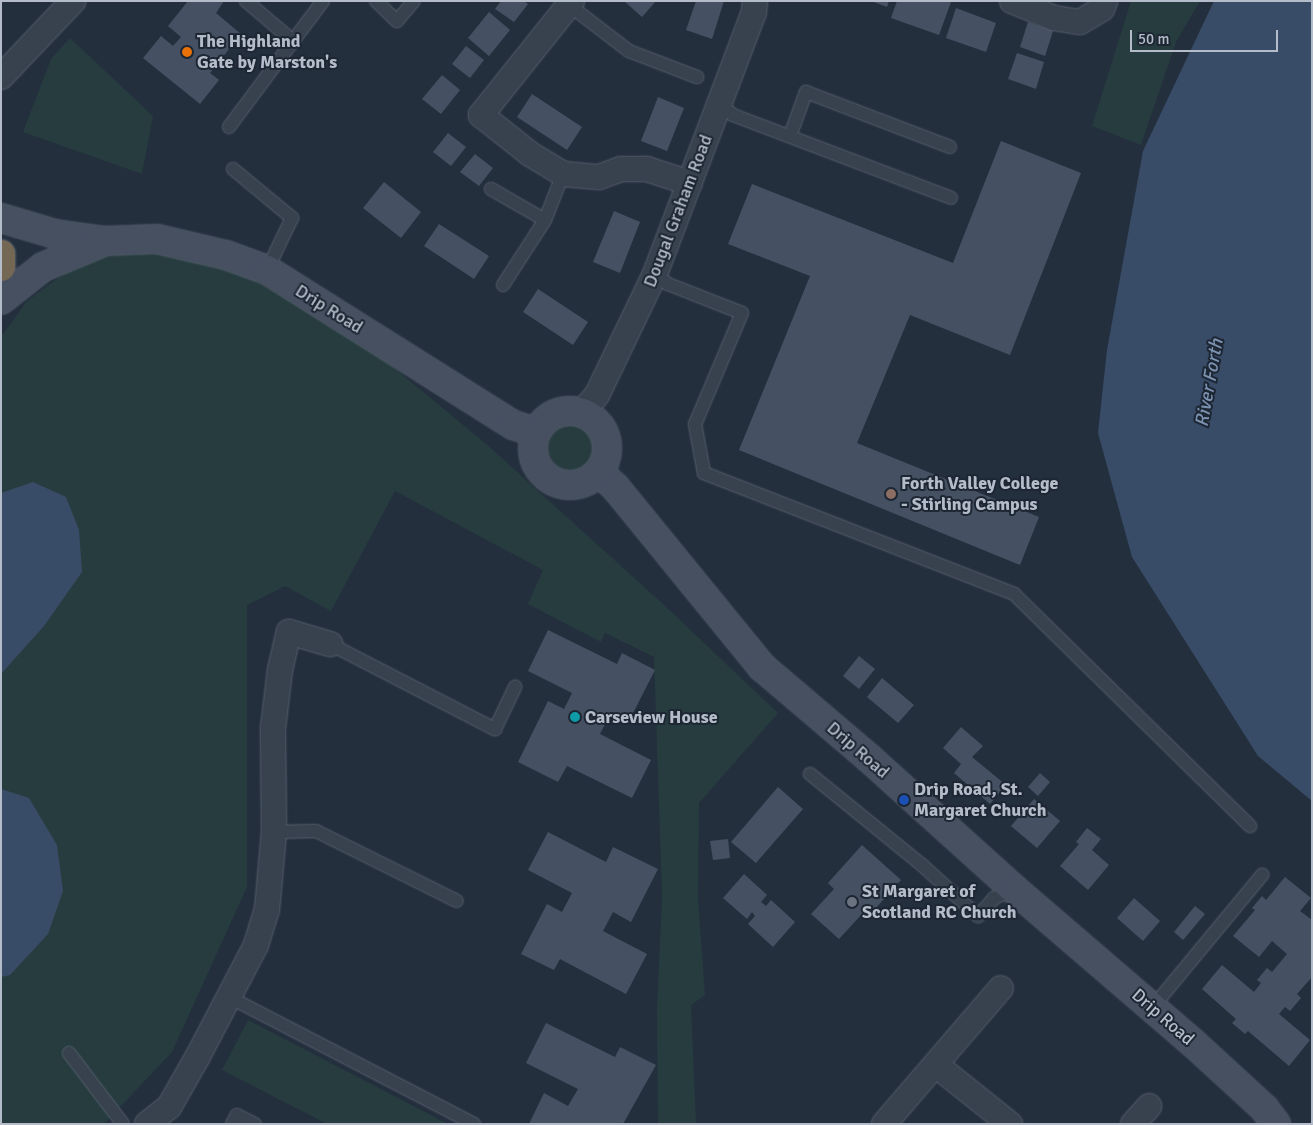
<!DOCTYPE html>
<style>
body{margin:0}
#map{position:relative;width:1313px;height:1125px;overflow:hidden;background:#242f3e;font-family:Signika,sans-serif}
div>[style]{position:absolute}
.green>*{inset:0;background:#263c3f}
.round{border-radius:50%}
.water>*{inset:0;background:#394c67}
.building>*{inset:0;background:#455162}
.roads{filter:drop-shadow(0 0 1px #565f6c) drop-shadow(0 0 1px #565f6c)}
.lane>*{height:12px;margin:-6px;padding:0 6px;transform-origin:6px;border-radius:6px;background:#38414e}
.street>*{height:24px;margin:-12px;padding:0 12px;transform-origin:12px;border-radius:12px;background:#38414e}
.secondary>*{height:28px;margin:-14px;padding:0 14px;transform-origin:14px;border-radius:14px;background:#465061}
.secondary>.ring{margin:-14px;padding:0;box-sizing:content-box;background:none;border:28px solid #465061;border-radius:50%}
.highway>*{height:28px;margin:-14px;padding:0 14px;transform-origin:14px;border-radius:14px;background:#746855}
.dots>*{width:14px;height:14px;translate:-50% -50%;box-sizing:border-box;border:2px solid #1d2633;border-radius:50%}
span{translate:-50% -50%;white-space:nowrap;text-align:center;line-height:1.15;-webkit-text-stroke:4px #1d2633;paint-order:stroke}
.poi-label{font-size:18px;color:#b4bcc9;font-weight:700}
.left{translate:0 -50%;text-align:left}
.street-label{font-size:18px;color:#b4bcc9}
.water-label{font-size:19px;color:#7c92b1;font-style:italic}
.frame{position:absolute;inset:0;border:2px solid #b4bcc9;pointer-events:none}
.scale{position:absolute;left:1130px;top:30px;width:148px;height:22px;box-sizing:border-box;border:2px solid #b4bcc9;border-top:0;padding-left:6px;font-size:15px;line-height:18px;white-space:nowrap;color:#b4bcc9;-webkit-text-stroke:4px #1d2633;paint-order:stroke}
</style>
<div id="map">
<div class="green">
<i style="clip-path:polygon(1131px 1px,1200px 1px,1176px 42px,1141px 145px,1092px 126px)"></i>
<i style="clip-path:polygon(70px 38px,153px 116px,142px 174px,23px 132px,51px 59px)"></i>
<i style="clip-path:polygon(102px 249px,167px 249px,231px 267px,363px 342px,485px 443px,663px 604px,778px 713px,699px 803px,698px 899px,705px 995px,691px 1005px,696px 1124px,658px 1124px,657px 1009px,662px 897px,654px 657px,605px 633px,601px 642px,528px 604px,543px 570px,395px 491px,331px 611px,285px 586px,247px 605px,247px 887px,172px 1052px,104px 1124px,1px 1124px,1px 337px,27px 301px,66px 272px)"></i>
<i class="round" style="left:548px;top:424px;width:46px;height:46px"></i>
<i style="clip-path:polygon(248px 1020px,448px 1124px,327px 1124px,222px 1070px)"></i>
</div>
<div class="water">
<i style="clip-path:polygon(1214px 1px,1312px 1px,1312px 801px,1258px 756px,1132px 557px,1098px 433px,1107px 350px,1143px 151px)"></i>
<i style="clip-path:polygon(33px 482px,66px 497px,79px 530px,82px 572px,44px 626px,1px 674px,1px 493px)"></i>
<i style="clip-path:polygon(1px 789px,29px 798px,57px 845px,63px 891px,48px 934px,10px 975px,1px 977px)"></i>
</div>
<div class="building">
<i style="clip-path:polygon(188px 1px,224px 1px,216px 13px,241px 34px,210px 73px,219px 80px,200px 104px,143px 58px,161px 36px,173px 46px,181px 37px,168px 26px)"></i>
<i style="clip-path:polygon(501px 1px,524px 1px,528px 4px,514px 22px,495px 9px)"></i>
<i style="clip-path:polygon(624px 1px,656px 1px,642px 17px)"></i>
<i style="clip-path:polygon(696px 1px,724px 1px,712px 39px,686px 30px)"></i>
<i style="clip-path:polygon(871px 1px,889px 1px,887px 7px)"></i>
<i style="clip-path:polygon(897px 1px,951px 2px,939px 35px,891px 18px)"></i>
<i style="clip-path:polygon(956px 8px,996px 23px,986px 52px,946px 38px)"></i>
<i style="clip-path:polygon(489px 12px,510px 30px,489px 56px,468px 38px)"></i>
<i style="clip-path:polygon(1028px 22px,1053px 31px,1045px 56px,1020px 47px)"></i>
<i style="clip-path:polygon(466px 46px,484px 60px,470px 78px,452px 64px)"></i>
<i style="clip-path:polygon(1017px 53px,1044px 62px,1036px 89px,1008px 79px)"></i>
<i style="clip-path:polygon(442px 75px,460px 90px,441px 114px,422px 99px)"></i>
<i style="clip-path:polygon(532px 94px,582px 127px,567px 150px,517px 117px)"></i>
<i style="clip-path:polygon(658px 97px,684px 108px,667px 151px,641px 141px)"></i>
<i style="clip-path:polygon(448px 133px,466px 147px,451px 166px,433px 152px)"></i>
<i style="clip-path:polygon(1001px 141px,1081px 173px,1010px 355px,910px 315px,857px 443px,1039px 517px,1020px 565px,739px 450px,810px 276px,728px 244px,752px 184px,953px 263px)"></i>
<i style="clip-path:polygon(475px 154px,493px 168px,479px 186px,460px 172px)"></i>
<i style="clip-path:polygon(384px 182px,421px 212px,401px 238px,363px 208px)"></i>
<i style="clip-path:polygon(614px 211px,640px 222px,620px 273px,593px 262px)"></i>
<i style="clip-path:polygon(439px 224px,489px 256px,474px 279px,424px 246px)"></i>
<i style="clip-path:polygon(538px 289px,588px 322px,573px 345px,523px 312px)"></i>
<i style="clip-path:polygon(548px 630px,617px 664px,622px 653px,655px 670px,629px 721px,611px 712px,600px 734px,651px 760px,632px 798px,567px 766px,558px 782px,518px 762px,548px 701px,564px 709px,572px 693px,528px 671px)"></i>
<i style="clip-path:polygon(859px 656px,875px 669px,859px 689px,843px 676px)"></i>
<i style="clip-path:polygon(882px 678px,914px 705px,898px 723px,867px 697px)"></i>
<i style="clip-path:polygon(961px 727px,983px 746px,972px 757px,1006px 785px,990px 804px,954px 773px,961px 764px,943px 748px)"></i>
<i style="clip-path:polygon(1040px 773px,1050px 782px,1038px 796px,1028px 787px)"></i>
<i style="clip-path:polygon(778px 787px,803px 809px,756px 863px,731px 842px)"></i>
<i style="clip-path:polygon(1034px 799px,1060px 821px,1037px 848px,1011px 826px)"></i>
<i style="clip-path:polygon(1087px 828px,1101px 839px,1092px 850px,1109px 865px,1088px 890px,1060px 866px,1079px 844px,1076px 842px)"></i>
<i style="clip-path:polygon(548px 832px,606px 862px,613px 847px,658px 869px,631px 922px,613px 912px,603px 931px,647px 954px,626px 994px,560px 959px,554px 970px,521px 954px,547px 904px,562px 912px,572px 893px,528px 870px)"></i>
<i style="clip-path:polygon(728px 839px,730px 858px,713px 860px,710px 841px)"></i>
<i style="clip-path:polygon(862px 845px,901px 880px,866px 919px,861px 915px,839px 939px,811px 914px,834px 889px,828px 883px)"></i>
<i style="clip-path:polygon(744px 874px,767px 895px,761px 902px,766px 906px,771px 900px,795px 922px,773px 947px,748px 924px,755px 916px,752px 912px,747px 919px,723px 898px)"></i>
<i style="clip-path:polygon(1285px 877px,1311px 898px,1300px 911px,1312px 920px,1312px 977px,1297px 994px,1301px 998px,1290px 1011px,1285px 1007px,1279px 1014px,1310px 1040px,1289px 1066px,1248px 1031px,1245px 1034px,1232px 1023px,1236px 1019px,1202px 989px,1222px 965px,1254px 992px,1261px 983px,1257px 980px,1267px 968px,1272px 972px,1287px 954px,1272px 941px,1259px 957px,1233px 936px,1255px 910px,1252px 908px,1262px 896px,1266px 900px)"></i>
<i style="clip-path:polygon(1134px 898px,1160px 921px,1143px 941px,1117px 918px)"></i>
<i style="clip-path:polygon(1195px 906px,1205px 914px,1183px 940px,1174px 932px)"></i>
<i style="clip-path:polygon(546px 1023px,615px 1057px,620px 1047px,656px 1065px,623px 1124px,529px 1124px,544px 1093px,568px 1106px,578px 1089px,526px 1063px)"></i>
</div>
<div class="roads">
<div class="lane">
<i style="left:246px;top:1px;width:60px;rotate:40.3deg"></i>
<i style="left:376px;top:1px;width:29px;rotate:44deg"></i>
<i style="left:397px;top:21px;width:26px;rotate:-50deg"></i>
<i style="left:569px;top:5px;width:76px;rotate:37.5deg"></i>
<i style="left:629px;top:51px;width:73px;rotate:20.9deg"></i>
<i style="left:719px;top:104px;width:18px;rotate:38deg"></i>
<i style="left:733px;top:115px;width:233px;rotate:20.8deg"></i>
<i style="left:229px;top:127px;width:157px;rotate:-53.3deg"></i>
<i style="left:790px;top:136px;width:47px;rotate:-70deg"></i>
<i style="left:806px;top:92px;width:154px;rotate:20.9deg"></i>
<i style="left:233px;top:169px;width:77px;rotate:39.7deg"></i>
<i style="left:292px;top:218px;width:58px;rotate:115.7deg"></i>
<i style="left:491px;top:189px;width:62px;rotate:29.9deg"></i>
<i style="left:655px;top:274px;width:16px;rotate:38deg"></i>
<i style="left:668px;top:284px;width:79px;rotate:21.4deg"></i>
<i style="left:742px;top:313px;width:121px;rotate:112.9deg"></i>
<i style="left:695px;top:424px;width:50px;rotate:79.6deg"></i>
<i style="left:704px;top:473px;width:333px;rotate:21.3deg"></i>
<i style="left:1014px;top:594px;width:331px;rotate:44.5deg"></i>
<i style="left:503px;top:285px;width:77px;rotate:-57.1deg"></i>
<i style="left:545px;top:220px;width:49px;rotate:-68.6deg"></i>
<i style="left:330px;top:644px;width:186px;rotate:27.3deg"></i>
<i style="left:495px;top:729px;width:47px;rotate:-64.5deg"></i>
<i style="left:810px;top:774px;width:144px;rotate:39.1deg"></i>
<i style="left:922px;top:865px;width:76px;rotate:42.3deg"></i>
<i style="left:978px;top:916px;width:24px;rotate:-48deg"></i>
<i style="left:994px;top:898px;width:22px;rotate:-24deg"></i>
<i style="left:274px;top:832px;width:42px;rotate:-1.4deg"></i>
<i style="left:316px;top:831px;width:157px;rotate:26.4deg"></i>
<i style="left:229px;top:997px;width:276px;rotate:27.4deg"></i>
<i style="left:1152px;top:1008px;width:173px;rotate:-50.4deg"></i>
<i style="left:69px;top:1053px;width:89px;rotate:52.7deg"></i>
<i style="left:232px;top:1124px;width:10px;rotate:-61deg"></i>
<i style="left:237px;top:1115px;width:20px;rotate:27deg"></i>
</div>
<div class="street">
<i style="left:572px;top:1px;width:146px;rotate:128.6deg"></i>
<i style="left:481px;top:115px;width:63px;rotate:38.5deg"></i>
<i style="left:530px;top:154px;width:39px;rotate:31deg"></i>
<i style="left:563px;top:174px;width:36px;rotate:5deg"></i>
<i style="left:599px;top:177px;width:23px;rotate:-20deg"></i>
<i style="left:621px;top:169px;width:26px"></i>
<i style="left:647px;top:169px;width:45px;rotate:18deg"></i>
<i style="left:1012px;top:1px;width:45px;rotate:22deg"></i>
<i style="left:1054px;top:18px;width:26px;rotate:9deg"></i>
<i style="left:1080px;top:22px;width:26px;rotate:-31deg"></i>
<i style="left:1102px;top:9px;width:9px;rotate:-69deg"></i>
<i style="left:1px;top:77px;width:105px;rotate:-46.5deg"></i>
<i style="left:582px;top:412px;width:23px;rotate:-49deg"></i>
<i style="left:597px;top:395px;width:134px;rotate:-64.4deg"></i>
<i style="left:655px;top:274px;width:280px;rotate:-69.3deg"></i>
<i style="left:754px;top:12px;width:11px;rotate:-85deg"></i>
<i style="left:936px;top:1065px;width:95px;rotate:38.6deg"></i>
<i style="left:147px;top:1124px;width:28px;rotate:-38deg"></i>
<i style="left:169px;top:1107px;width:59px;rotate:-60.4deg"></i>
<i style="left:198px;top:1056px;width:125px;rotate:-62.4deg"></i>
<i style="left:256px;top:945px;width:37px;rotate:-73deg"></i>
<i style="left:267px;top:910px;width:78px;rotate:-84.9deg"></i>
<i style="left:274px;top:832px;width:104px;rotate:-90.6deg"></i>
<i style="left:273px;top:728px;width:58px;rotate:-83.1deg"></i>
<i style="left:280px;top:670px;width:39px;rotate:-77deg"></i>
<i style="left:289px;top:632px;width:43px;rotate:16.3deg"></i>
<i style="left:884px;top:1124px;width:179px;rotate:-49.3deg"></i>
<i style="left:1133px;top:1124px;width:24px;rotate:-48deg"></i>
</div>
<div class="secondary">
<i style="left:1px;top:218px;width:56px;rotate:16.5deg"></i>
<i style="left:55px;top:234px;width:49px;rotate:8.1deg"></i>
<i style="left:104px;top:241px;width:53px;rotate:-2.2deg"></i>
<i style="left:157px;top:239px;width:71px;rotate:13.1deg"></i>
<i style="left:226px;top:255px;width:44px;rotate:20.1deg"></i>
<i style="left:267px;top:270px;width:291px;rotate:32.2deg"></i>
<i style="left:513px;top:425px;width:24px;rotate:17deg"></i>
<i style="left:1px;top:300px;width:53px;rotate:-38.2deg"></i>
<i style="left:43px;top:267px;width:65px;rotate:-22.6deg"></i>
<i class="ring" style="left:533px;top:411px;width:46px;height:46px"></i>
<i style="left:599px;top:472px;width:23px;rotate:43deg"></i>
<i style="left:616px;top:488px;width:231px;rotate:50.8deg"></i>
<i style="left:762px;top:667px;width:142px;rotate:40.4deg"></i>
<i style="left:870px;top:759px;width:194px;rotate:42.1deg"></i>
<i style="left:1014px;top:889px;width:235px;rotate:40.7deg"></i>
<i style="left:1192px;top:1042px;width:98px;rotate:42.5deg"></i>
<i style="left:1264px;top:1108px;width:20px;rotate:53deg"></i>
</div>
<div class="highway">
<i style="left:1px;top:254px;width:13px;rotate:90deg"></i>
</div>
</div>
<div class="dots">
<i style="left:187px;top:52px;background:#e8710a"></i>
<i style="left:891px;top:494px;background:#8d6e63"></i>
<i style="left:575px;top:717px;background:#0f9aa8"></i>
<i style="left:904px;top:800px;background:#1a4fb4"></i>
<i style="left:852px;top:902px;background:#6b7280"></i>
</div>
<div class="poi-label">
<span class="left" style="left:197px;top:52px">The Highland<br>Gate by Marston's</span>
<span class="left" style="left:901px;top:494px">Forth Valley College<br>- Stirling Campus</span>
<span class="left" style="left:585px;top:717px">Carseview House</span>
<span class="left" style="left:914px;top:800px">Drip Road, St.<br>Margaret Church</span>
<span class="left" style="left:862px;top:902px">St Margaret of<br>Scotland RC Church</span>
</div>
<div class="street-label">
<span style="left:678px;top:211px;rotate:-69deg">Dougal Graham Road</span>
<span style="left:329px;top:309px;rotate:32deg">Drip Road</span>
<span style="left:858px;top:750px;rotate:41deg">Drip Road</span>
<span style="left:1163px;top:1017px;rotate:41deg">Drip Road</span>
</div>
<div class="water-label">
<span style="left:1210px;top:383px;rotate:-80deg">River Forth</span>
</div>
<div class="frame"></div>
<div class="scale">50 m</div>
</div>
